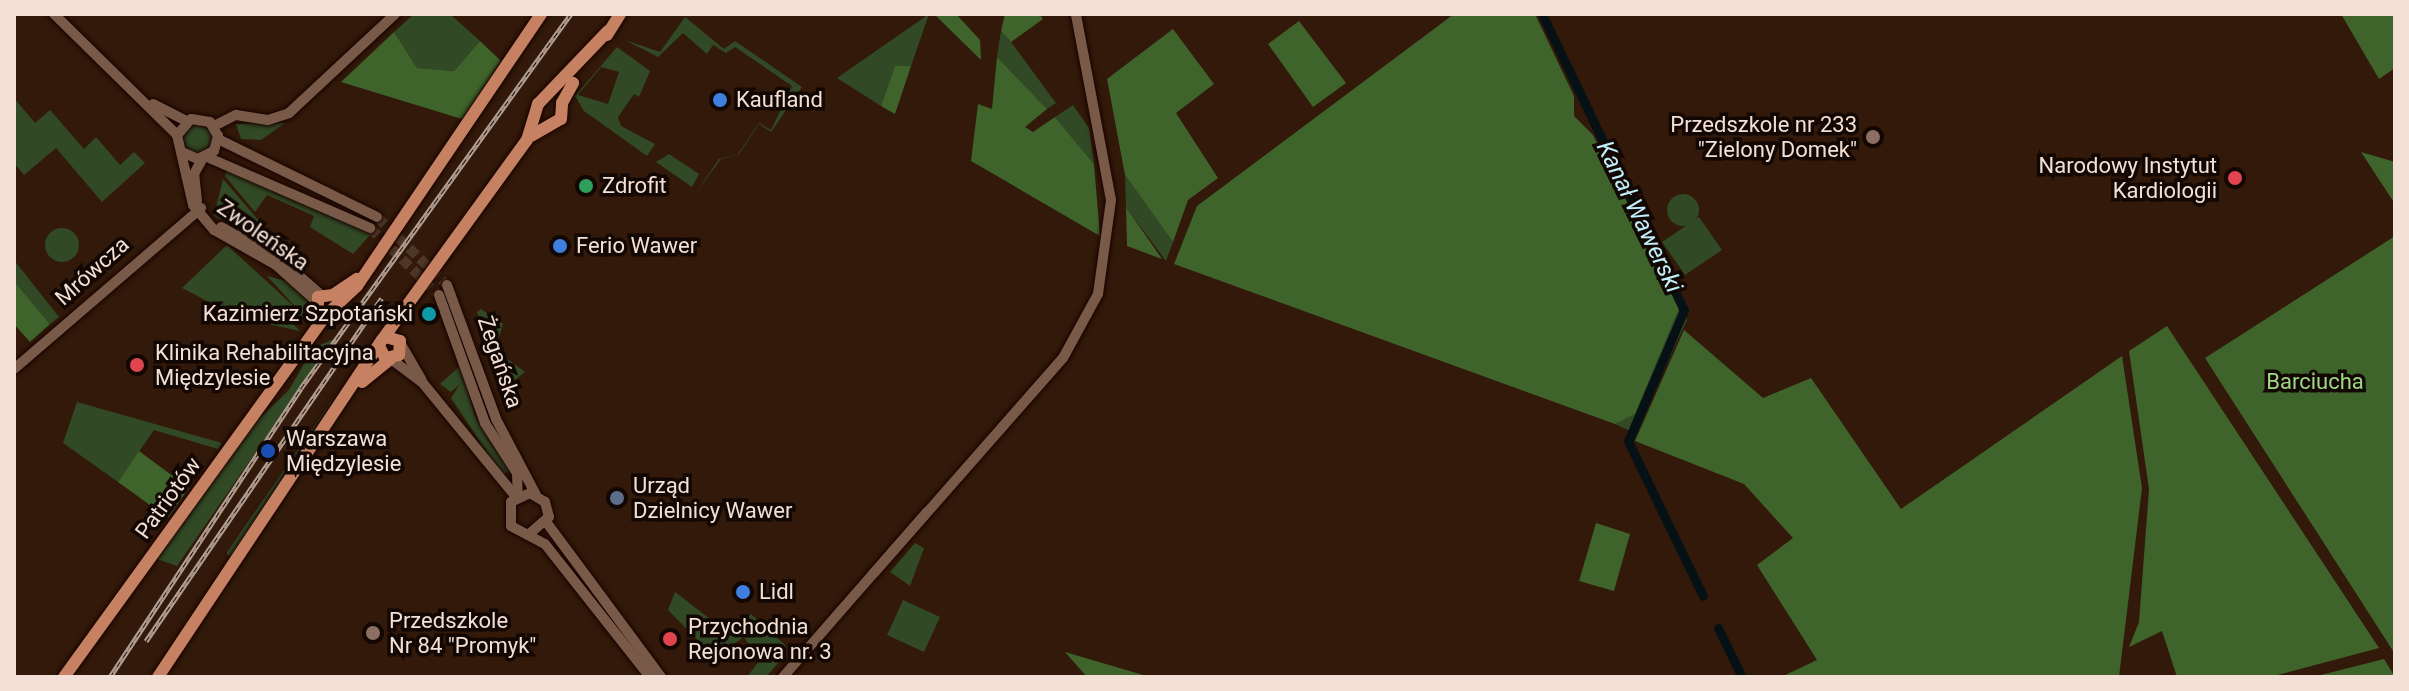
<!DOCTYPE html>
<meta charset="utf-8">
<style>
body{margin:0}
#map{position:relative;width:2409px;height:691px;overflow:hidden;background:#321909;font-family:Roboto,sans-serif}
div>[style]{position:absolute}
.green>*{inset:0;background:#314925}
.round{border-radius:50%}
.forest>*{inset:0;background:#3e642b}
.canal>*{height:9px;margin:-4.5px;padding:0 4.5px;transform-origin:4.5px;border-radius:4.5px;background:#051114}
.minor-tunnel>*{height:10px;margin-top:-5px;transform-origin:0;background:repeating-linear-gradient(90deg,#4f3728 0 10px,transparent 0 15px)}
.roads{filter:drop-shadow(0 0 2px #190300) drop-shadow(0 0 2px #190300)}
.minor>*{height:10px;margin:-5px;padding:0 5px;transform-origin:5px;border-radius:5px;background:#795a49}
.major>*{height:12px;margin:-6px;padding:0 6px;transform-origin:6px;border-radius:6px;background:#c58161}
.rail>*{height:5px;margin-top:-2.5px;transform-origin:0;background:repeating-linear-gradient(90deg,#120703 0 6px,#b29e92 0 12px);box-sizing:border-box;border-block:2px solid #b29e92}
.dots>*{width:22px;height:22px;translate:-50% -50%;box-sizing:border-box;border:4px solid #120703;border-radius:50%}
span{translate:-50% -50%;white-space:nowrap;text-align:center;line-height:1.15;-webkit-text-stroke:7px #120703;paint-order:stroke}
.poi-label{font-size:22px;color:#f2e0d6}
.left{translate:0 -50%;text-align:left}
.right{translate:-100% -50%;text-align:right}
.street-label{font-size:22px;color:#f2e0d6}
.park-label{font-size:22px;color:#9ed785}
.water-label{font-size:24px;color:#c0eefa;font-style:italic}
.frame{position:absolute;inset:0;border:16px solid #f2e0d6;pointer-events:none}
</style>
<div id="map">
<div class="green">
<i style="clip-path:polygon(414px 14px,450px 14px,480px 41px,454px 71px,417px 68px,394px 32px)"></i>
<i style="clip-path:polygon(929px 14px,911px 66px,895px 67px,881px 106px,837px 78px)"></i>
<i style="clip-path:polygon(685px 17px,724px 49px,735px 41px,802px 87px,771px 132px,759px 124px,739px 154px,721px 159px,695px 194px,719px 159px,738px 154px,759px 123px,771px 130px,792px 86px,735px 47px,726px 53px,713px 45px,707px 54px,683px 33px,658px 57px,625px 40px,660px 52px)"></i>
<i style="clip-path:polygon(1001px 31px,1011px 42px,1056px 103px,1047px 109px,997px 57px)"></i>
<i style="clip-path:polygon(evenodd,617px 47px,650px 71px,639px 97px,634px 94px,618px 117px,621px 126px,655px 144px,647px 156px,584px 111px,575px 96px,617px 47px,601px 67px,619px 72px,608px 104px,578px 95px,601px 67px)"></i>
<i style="clip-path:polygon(14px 98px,35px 123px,50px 110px,84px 149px,96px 137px,120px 165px,134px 152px,145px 163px,102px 202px,56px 148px,24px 175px,14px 163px)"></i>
<i style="clip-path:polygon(1073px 105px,1089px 128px,1094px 164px,1055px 117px)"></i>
<i style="clip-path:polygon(285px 123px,261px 140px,241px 139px,236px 124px)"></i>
<i class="round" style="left:184px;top:125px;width:28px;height:28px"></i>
<i style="clip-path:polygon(669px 154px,699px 174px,692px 187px,656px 162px)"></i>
<i style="clip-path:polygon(228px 167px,367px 232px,370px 235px,353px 254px,310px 227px,314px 216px,267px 195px,255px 212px,225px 176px)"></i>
<i style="clip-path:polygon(1125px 175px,1173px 242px,1166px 261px,1126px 207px)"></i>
<i style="clip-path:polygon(223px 179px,260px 222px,279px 248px,214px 216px)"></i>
<i class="round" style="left:1667px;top:194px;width:32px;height:32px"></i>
<i style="clip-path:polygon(1699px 217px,1722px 250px,1685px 275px,1662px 242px)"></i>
<i class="round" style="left:45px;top:228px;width:34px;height:34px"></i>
<i style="clip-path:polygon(227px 245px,301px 313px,267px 276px,286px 281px,307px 300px,308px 321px,299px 316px,293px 324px,300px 331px,240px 318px,182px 288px)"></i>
<i style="clip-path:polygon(14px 260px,59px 317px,50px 324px,14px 281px)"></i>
<i style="clip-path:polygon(1679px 291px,1687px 320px,1635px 431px,1628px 430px,1615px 424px,1635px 413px,1680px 306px)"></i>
<i style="clip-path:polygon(481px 309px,503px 324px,492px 360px,477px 312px)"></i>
<i style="clip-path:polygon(334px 339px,177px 566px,157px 559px,256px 422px,289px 390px,313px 348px)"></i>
<i style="clip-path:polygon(499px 353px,525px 372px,503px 389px,511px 395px,505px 406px,494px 368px)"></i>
<i style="clip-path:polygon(461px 365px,475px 416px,509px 471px,502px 475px,451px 398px,460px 384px,451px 392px,440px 384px)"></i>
<i style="clip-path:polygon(346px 380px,232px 556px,227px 555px,227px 552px)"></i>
<i style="clip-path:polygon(77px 402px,222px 443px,218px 449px,154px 430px,118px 482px,63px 443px)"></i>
<i style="clip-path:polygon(915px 543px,924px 548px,910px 586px,890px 572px)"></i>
<i style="clip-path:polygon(675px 592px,731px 635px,751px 614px,785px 645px,786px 654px,766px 677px,747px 677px,759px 661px,744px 637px,714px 657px,668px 610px)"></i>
<i style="clip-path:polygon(903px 600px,940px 617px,924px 652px,887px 635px)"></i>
</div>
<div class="forest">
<i style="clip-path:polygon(934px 14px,956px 14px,980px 40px,981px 60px)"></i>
<i style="clip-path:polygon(1005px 14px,1039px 14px,1043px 19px,1011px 42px,1001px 31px)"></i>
<i style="clip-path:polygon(1454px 14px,1535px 14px,1574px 96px,1574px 116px,1593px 135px,1680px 306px,1635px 414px,1615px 424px,1174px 264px,1197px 206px)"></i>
<i style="clip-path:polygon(2341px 14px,2395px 14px,2395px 68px,2379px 79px)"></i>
<i style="clip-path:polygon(1299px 21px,1346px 83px,1313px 107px,1268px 44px)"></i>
<i style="clip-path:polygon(1173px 29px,1214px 84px,1176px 113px,1218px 178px,1188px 200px,1173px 242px,1125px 175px,1107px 79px)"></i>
<i style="clip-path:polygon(394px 32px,417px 68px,454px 71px,480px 41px,501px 61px,462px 119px,341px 82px)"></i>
<i style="clip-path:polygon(997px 57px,1047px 109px,1025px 127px,1033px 132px,1055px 117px,1094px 164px,1100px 236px,971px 161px,978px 104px,992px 109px)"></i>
<i style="clip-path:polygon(895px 66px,911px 66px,895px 114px,881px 106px)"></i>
<i style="clip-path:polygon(2361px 152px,2395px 162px,2395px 204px)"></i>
<i style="clip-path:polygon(1126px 207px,1162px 259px,1127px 246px)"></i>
<i style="clip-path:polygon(2395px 236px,2395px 654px,2205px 358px)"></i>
<i style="clip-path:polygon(14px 281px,50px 324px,30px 342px,14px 324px)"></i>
<i style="clip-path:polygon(2167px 326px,2379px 648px,2270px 677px,2177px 677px,2162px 631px,2129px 647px,2139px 622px,2149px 489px,2129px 351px)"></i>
<i style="clip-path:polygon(1684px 330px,1763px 398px,1811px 378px,1901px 509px,2122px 356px,2142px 488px,2119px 677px,1781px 677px,1817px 660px,1757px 565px,1793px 538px,1744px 484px,1635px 441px)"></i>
<i style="clip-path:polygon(139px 451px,189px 488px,168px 518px,118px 482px)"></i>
<i style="clip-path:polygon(1596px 523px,1630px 534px,1614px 591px,1579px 581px)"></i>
<i style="clip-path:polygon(1065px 652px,1150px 677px,1087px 677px)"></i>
<i style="clip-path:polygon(2384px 659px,2395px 677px,2313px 677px)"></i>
</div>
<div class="canal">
<i style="left:1542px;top:14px;width:328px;rotate:64.4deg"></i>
<i style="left:1684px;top:310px;width:142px;rotate:113.1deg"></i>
<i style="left:1628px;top:441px;width:172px;rotate:64.2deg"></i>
<i style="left:1718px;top:628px;width:55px;rotate:63.9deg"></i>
</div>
<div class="minor-tunnel">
<i style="left:377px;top:217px;width:98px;rotate:44.2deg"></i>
<i style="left:370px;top:228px;width:96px;rotate:44.2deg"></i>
</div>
<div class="roads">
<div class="minor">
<i style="left:54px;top:14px;width:173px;rotate:44.5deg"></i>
<i style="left:153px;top:104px;width:37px;rotate:27deg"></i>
<i style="left:214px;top:126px;width:25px;rotate:-27deg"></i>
<i style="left:236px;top:115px;width:32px;rotate:9deg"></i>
<i style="left:268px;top:120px;width:22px;rotate:-18deg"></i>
<i style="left:289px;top:113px;width:145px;rotate:-43deg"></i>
<i style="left:218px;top:139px;width:177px;rotate:26.1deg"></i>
<i style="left:182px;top:152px;width:17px;rotate:24deg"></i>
<i style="left:198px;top:159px;width:18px;rotate:-27deg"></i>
<i style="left:214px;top:151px;width:16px;rotate:-75deg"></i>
<i style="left:218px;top:136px;width:16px;rotate:-120deg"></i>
<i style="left:210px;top:122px;width:19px;rotate:-171deg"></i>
<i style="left:191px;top:119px;width:21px;rotate:131deg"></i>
<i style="left:177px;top:135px;width:72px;rotate:77.1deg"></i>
<i style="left:193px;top:205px;width:33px;rotate:50deg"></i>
<i style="left:214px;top:230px;width:71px;rotate:29.4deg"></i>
<i style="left:276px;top:265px;width:54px;rotate:42deg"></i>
<i style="left:207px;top:157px;width:178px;rotate:23.5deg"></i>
<i style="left:197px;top:201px;width:27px;rotate:-96deg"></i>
<i style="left:194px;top:174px;width:18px;rotate:-61deg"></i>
<i style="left:221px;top:227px;width:67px;rotate:28.5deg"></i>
<i style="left:280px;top:259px;width:55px;rotate:41.3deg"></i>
<i style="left:447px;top:285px;width:143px;rotate:69.9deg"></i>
<i style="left:496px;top:419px;width:86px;rotate:62.2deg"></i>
<i style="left:439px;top:295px;width:136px;rotate:70.2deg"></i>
<i style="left:485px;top:423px;width:59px;rotate:57.4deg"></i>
<i style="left:517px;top:473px;width:23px;rotate:88deg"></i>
<i style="left:402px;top:346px;width:39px;rotate:60deg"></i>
<i style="left:391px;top:359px;width:39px;rotate:37deg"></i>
<i style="left:422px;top:382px;width:149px;rotate:50.7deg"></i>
<i style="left:14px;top:369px;width:247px;rotate:-40.7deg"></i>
<i style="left:547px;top:523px;width:192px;rotate:53.5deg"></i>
<i style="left:528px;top:535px;width:28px;rotate:-41deg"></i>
<i style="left:549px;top:517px;width:16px;rotate:-105deg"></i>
<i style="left:545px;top:502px;width:17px;rotate:-149deg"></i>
<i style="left:530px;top:493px;width:21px;rotate:155deg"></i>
<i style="left:511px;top:502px;width:24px;rotate:90deg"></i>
<i style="left:511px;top:526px;width:38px;rotate:28deg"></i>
<i style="left:545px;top:544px;width:169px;rotate:51.7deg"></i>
<i style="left:874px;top:573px;width:286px;rotate:-48.7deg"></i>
<i style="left:1063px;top:358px;width:73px;rotate:-61.3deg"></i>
<i style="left:1098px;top:294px;width:95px;rotate:-82.1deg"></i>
<i style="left:1111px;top:200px;width:189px;rotate:-100.7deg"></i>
<i style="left:783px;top:677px;width:219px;rotate:-48.9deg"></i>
</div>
<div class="major">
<i style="left:607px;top:35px;width:25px;rotate:-58deg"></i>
<i style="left:562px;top:103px;width:23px;rotate:-61deg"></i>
<i style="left:531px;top:136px;width:34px;rotate:-30deg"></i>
<i style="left:561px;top:119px;width:16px;rotate:-86deg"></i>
<i style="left:333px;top:295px;width:29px;rotate:-34deg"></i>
<i style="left:318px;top:312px;width:15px;rotate:-90deg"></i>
<i style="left:318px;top:297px;width:15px;rotate:-8deg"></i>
<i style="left:325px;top:316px;width:44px;rotate:-43.2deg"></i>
<i style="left:357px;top:286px;width:328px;rotate:-55.9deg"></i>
<i style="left:379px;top:346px;width:13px;rotate:63deg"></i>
<i style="left:385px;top:358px;width:14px;rotate:-12deg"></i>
<i style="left:399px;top:355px;width:14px;rotate:-86deg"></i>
<i style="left:400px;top:341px;width:15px;rotate:-164deg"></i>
<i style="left:362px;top:382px;width:36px;rotate:-39deg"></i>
<i style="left:64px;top:677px;width:445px;rotate:-54.1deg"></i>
<i style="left:158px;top:677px;width:405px;rotate:-56.4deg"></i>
<i style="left:382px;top:340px;width:247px;rotate:-54.1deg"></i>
<i style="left:527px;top:140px;width:38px;rotate:-73deg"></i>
<i style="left:538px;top:104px;width:101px;rotate:-46.2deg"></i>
</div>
</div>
<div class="rail">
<i style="left:146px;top:641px;width:416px;rotate:-55.5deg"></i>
<i style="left:110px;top:677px;width:346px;rotate:-56.5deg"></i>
<i style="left:301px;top:388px;width:461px;rotate:-54.2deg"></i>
</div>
<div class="dots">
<i style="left:720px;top:100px;background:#3f7fe0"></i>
<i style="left:1873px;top:137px;background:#8d6e63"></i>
<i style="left:2235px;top:178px;background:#e0444e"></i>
<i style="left:586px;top:186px;background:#2e9e5b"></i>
<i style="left:560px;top:246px;background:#3f7fe0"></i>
<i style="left:429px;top:314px;background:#0f9aa8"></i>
<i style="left:137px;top:365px;background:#e0444e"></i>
<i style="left:268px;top:451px;background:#1a4fb4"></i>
<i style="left:617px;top:498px;background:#5c6f8a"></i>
<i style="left:743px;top:592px;background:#3f7fe0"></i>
<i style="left:373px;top:633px;background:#8d6e63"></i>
<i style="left:670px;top:639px;background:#e0444e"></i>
</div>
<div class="poi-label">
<span class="left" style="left:736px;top:100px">Kaufland</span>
<span class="right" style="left:1857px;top:137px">Przedszkole nr 233<br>"Zielony Domek"</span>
<span class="right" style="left:2217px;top:178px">Narodowy Instytut<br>Kardiologii</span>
<span class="left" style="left:602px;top:186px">Zdrofit</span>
<span class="left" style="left:576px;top:246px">Ferio Wawer</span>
<span class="right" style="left:413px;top:314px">Kazimierz Szpotański</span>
<span class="left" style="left:155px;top:365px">Klinika Rehabilitacyjna<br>Międzylesie</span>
<span class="left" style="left:286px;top:451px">Warszawa<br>Międzylesie</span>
<span class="left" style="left:633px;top:498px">Urząd<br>Dzielnicy Wawer</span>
<span class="left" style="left:759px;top:592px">Lidl</span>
<span class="left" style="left:389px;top:633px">Przedszkole<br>Nr 84 "Promyk"</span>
<span class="left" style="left:688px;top:639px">Przychodnia<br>Rejonowa nr. 3</span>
</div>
<div class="street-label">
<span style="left:263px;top:235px;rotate:35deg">Zwoleńska</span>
<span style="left:92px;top:271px;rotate:-42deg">Mrówcza</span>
<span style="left:500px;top:362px;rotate:71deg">Żegańska</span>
<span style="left:168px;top:498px;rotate:-54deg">Patriotów</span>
</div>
<div class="park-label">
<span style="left:2315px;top:382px">Barciucha</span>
</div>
<div class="water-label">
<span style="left:1639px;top:217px;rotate:64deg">Kanał Wawerski</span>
</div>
<div class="frame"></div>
</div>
